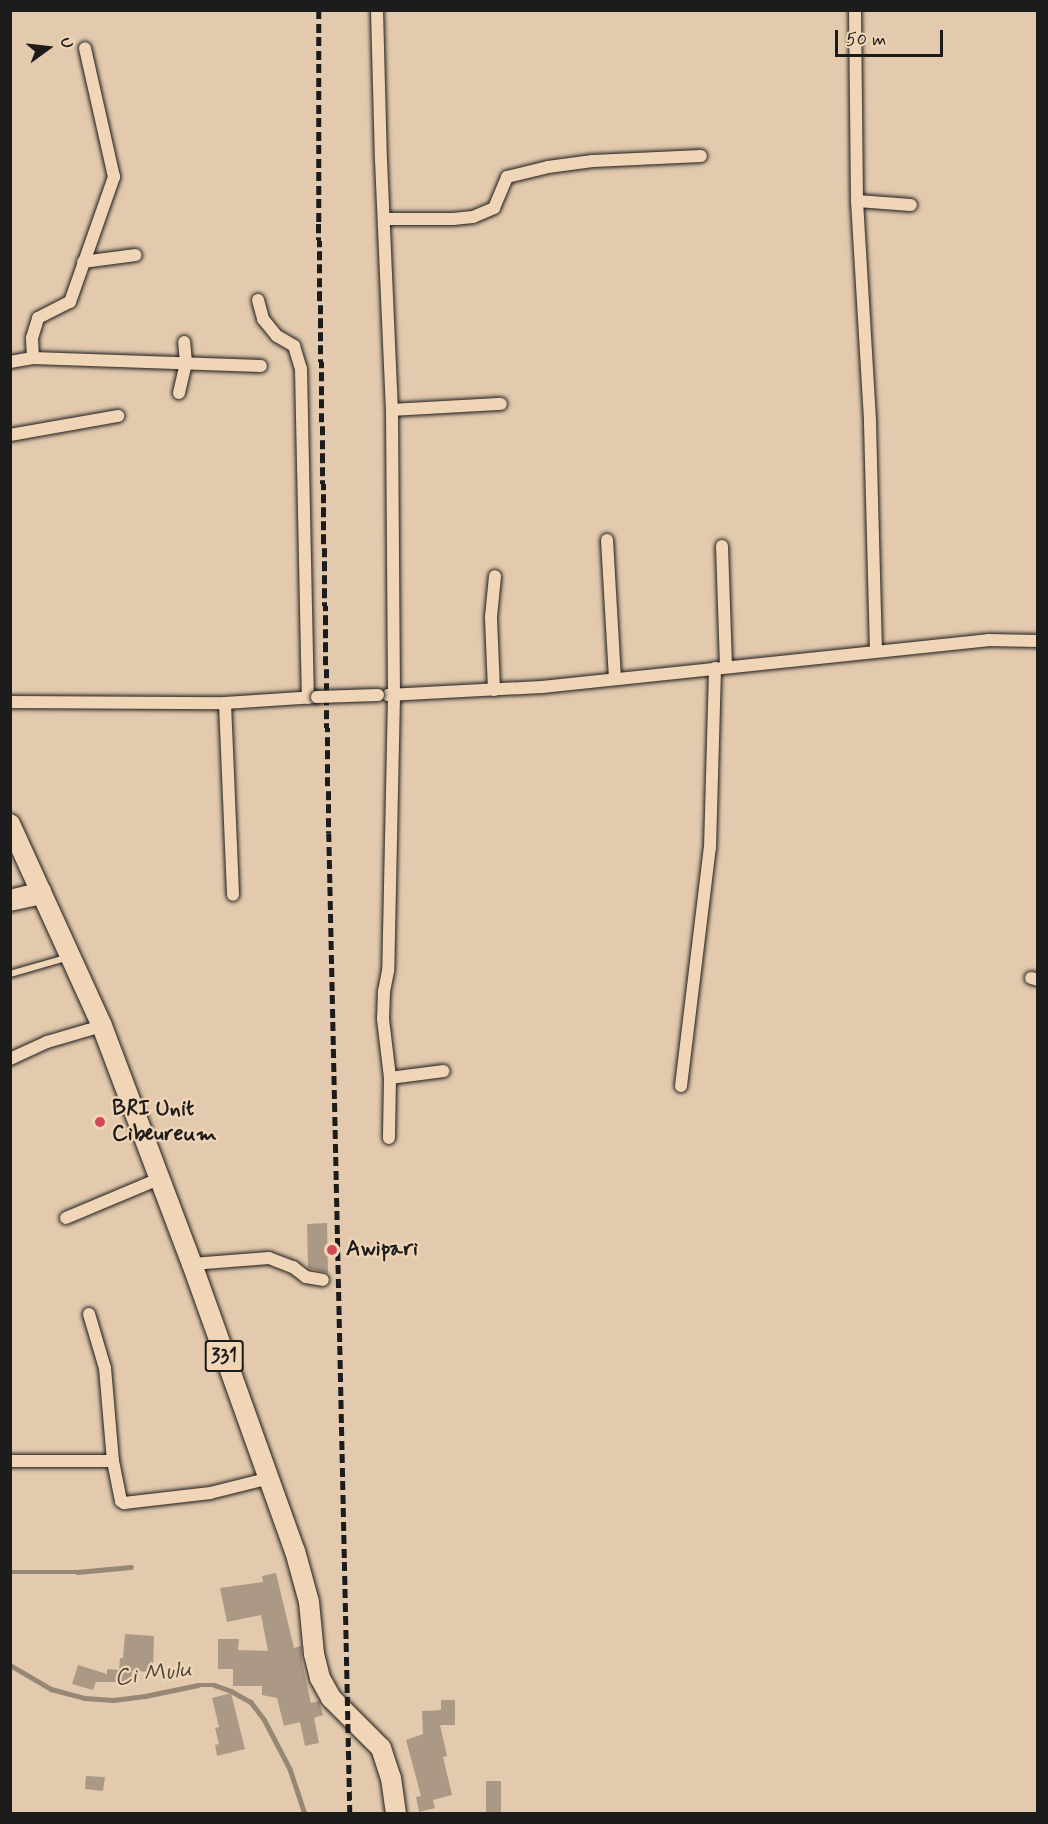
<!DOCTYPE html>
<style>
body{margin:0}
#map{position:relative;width:1048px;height:1824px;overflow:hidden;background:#e3caae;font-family:Mynerve,sans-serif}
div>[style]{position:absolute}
.stream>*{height:4.5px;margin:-2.25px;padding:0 2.25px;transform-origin:2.25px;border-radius:2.25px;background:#968875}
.building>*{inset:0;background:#ac9985}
.roads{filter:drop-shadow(0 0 2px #1c1c1c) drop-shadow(0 0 2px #1c1c1c)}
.lane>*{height:6px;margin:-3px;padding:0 3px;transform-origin:3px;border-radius:3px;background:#f0d5b7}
.street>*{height:12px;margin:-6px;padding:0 6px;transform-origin:6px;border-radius:6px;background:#f0d5b7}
.secondary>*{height:18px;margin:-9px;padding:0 9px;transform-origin:9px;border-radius:9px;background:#f0d5b7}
.primary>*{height:20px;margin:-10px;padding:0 10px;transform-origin:10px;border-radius:10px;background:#f0d5b7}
.rail>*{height:4.5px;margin-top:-2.25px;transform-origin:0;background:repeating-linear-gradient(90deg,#1c1c1c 0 9px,transparent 0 13.5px)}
.bridges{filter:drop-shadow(0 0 2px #1c1c1c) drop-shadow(0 0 2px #1c1c1c)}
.street-bridge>*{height:12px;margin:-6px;padding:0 6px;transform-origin:6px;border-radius:6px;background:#f0d5b7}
.dots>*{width:16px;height:16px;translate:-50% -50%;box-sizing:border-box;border:3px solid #f0d5b7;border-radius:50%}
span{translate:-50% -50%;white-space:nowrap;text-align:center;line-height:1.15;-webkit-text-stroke:4.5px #f0d5b7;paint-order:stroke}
.shield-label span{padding:2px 4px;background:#f0d5b7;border:2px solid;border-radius:4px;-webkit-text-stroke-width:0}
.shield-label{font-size:21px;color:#1c1c1c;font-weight:700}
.poi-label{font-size:22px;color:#1c1c1c;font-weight:700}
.left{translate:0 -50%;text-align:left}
.water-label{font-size:24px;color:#4d4740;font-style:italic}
.frame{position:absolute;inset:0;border:12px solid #1c1c1c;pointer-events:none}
.north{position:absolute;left:18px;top:18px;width:60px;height:60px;-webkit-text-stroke:4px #f0d5b7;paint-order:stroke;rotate:75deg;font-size:16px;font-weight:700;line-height:24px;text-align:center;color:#1c1c1c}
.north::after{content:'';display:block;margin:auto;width:21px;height:27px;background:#1c1c1c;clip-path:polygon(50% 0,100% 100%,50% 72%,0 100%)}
.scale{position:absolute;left:835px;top:30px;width:108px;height:27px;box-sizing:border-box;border:3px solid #1c1c1c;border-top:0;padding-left:8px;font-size:18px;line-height:21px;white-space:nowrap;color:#1c1c1c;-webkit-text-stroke:4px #f0d5b7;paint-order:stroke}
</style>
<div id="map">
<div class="stream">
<i style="left:10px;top:1572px;width:67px"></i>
<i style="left:77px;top:1572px;width:54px;rotate:-5.3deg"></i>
<i style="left:10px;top:1665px;width:48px;rotate:30.3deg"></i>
<i style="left:51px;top:1689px;width:35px;rotate:15deg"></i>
<i style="left:85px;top:1698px;width:28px;rotate:4deg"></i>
<i style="left:113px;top:1700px;width:32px;rotate:-7deg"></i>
<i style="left:145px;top:1696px;width:54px;rotate:-11.7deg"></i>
<i style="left:198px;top:1685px;width:16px"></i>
<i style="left:214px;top:1685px;width:18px;rotate:19deg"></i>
<i style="left:231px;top:1691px;width:23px;rotate:29deg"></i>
<i style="left:251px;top:1702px;width:21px;rotate:53deg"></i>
<i style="left:264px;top:1719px;width:56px;rotate:62.5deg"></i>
<i style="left:290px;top:1769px;width:47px;rotate:71.6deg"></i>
</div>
<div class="building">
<i style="clip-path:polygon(327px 1223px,328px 1273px,308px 1268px,307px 1224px)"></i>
<i style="clip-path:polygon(276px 1573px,294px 1648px,301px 1646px,302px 1662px,311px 1703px,319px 1701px,323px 1715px,314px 1718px,319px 1743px,305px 1746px,300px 1722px,284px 1726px,277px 1698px,262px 1695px,262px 1686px,233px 1686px,233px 1669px,218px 1669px,218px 1639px,239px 1639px,238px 1650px,268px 1651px,261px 1615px,227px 1622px,220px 1588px,263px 1582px,262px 1576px)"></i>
<i style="clip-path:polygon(125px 1634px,154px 1636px,153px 1672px,132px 1671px,131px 1682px,96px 1682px,93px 1690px,72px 1684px,78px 1665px,107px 1674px,107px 1669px,119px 1670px,120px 1658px,123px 1658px)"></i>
<i style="clip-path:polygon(231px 1693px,245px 1749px,217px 1756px,215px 1745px,219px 1744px,215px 1728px,219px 1727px,212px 1698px)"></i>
<i style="clip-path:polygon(441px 1700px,455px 1700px,455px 1725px,440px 1725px,447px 1756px,443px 1757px,452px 1795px,433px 1800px,435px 1808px,419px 1812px,416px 1797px,421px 1796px,406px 1740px,423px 1734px,422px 1711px,441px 1710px)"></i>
<i style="clip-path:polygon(86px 1776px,105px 1777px,103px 1791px,85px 1789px)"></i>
<i style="clip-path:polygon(486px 1781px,501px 1781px,501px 1814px,486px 1814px)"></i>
</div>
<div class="roads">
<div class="lane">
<i style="left:10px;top:908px;width:33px;rotate:-12deg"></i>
<i style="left:10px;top:974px;width:61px;rotate:-16.1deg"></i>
</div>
<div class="street">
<i style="left:377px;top:10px;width:150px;rotate:88.5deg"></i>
<i style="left:381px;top:160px;width:250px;rotate:87.5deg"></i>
<i style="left:392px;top:410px;width:286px;rotate:89.6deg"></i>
<i style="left:394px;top:696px;width:275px;rotate:91.2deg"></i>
<i style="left:388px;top:971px;width:20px;rotate:101deg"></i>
<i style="left:384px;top:991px;width:28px;rotate:92deg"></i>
<i style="left:383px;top:1019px;width:59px;rotate:83.2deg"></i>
<i style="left:390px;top:1078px;width:60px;rotate:91deg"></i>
<i style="left:855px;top:10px;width:191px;rotate:89.4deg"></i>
<i style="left:857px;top:201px;width:222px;rotate:86.6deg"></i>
<i style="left:870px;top:423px;width:228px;rotate:88.5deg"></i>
<i style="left:857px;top:201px;width:54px;rotate:4.2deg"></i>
<i style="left:385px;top:219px;width:68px"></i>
<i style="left:453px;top:219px;width:20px;rotate:-6deg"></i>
<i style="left:473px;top:217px;width:23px;rotate:-23deg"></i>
<i style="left:494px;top:208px;width:34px;rotate:-67deg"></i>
<i style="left:507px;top:177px;width:42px;rotate:-13.7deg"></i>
<i style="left:548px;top:167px;width:45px;rotate:-7.6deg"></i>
<i style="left:593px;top:161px;width:108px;rotate:-2.7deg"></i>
<i style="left:83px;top:262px;width:53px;rotate:-7.5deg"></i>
<i style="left:258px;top:300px;width:20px;rotate:75deg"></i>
<i style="left:263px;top:319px;width:22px;rotate:51deg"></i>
<i style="left:277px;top:336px;width:20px;rotate:30deg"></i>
<i style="left:294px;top:346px;width:24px;rotate:73deg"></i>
<i style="left:301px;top:369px;width:329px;rotate:88.8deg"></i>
<i style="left:33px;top:358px;width:20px;rotate:-93deg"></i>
<i style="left:32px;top:338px;width:21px;rotate:-73deg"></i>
<i style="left:38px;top:318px;width:36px;rotate:-27deg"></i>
<i style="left:70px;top:302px;width:133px;rotate:-70.6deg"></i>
<i style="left:114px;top:177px;width:132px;rotate:-102.7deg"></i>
<i style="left:10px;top:362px;width:23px;rotate:-10deg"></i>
<i style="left:33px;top:358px;width:228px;rotate:2deg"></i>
<i style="left:179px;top:393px;width:31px;rotate:-77deg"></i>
<i style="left:186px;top:363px;width:21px;rotate:-95deg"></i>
<i style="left:392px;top:410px;width:109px;rotate:-3.2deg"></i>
<i style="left:10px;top:435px;width:110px;rotate:-10deg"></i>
<i style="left:607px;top:540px;width:139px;rotate:86.7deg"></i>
<i style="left:722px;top:546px;width:120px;rotate:88.1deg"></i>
<i style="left:494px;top:690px;width:73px;rotate:-92.4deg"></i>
<i style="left:491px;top:617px;width:41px;rotate:-84.4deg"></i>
<i style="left:388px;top:695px;width:154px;rotate:-3deg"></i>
<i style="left:542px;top:687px;width:448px;rotate:-6deg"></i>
<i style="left:988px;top:640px;width:50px;rotate:1.1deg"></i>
<i style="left:10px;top:702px;width:215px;rotate:0.3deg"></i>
<i style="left:225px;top:703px;width:91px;rotate:-3.8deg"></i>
<i style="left:225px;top:703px;width:192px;rotate:87.6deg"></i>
<i style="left:1031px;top:978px;width:7px;rotate:16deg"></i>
<i style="left:10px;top:1059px;width:41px;rotate:-24.7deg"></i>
<i style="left:47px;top:1042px;width:57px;rotate:-16.2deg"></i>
<i style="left:390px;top:1078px;width:54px;rotate:-7.4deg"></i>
<i style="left:681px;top:1086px;width:240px;rotate:-83.1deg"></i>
<i style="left:710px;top:848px;width:180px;rotate:-88.4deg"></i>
<i style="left:66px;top:1218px;width:101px;rotate:-22.8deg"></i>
<i style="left:192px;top:1264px;width:77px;rotate:-4.5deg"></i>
<i style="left:269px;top:1258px;width:26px;rotate:21deg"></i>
<i style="left:293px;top:1267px;width:16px;rotate:38deg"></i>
<i style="left:306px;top:1277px;width:17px;rotate:10deg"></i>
<i style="left:89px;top:1314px;width:56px;rotate:73.5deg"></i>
<i style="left:105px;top:1368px;width:93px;rotate:85.1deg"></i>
<i style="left:113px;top:1461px;width:41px;rotate:78.7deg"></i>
<i style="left:121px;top:1501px;width:4px;rotate:34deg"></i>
<i style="left:124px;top:1503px;width:87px;rotate:-6.6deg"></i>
<i style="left:210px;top:1493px;width:62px;rotate:-14deg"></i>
<i style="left:10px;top:1461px;width:103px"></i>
</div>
<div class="secondary">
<i style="left:10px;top:899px;width:33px;rotate:-14deg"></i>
</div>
<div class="primary">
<i style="left:10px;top:824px;width:222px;rotate:65.5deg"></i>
<i style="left:102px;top:1026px;width:254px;rotate:69.3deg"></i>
<i style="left:192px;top:1264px;width:305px;rotate:70.3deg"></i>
<i style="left:295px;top:1551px;width:53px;rotate:74.6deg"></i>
<i style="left:309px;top:1602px;width:52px;rotate:84.5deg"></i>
<i style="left:314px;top:1654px;width:25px;rotate:76deg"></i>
<i style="left:320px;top:1678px;width:23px;rotate:61deg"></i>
<i style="left:331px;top:1698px;width:71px;rotate:45deg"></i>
<i style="left:381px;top:1748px;width:32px;rotate:72deg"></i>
<i style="left:391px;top:1778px;width:36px;rotate:82deg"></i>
</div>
</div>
<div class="rail">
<i style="left:319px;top:10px;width:214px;rotate:90deg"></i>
<i style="left:319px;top:224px;width:609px;rotate:89.06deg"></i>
<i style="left:329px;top:833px;width:981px;rotate:88.77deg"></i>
</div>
<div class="bridges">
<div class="street-bridge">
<i style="left:317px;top:697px;width:61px;rotate:-1.9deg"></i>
</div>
</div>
<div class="dots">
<i style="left:100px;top:1122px;background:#d1495b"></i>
<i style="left:332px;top:1250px;background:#d1495b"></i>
</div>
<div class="shield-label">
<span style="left:224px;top:1356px">331</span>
</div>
<div class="poi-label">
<span class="left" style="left:112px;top:1122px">BRI Unit<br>Cibeureum</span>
<span class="left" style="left:346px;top:1250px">Awipari</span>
</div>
<div class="water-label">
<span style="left:153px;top:1674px;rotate:-7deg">Ci Mulu</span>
</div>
<div class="frame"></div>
<div class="north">U</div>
<div class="scale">50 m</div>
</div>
